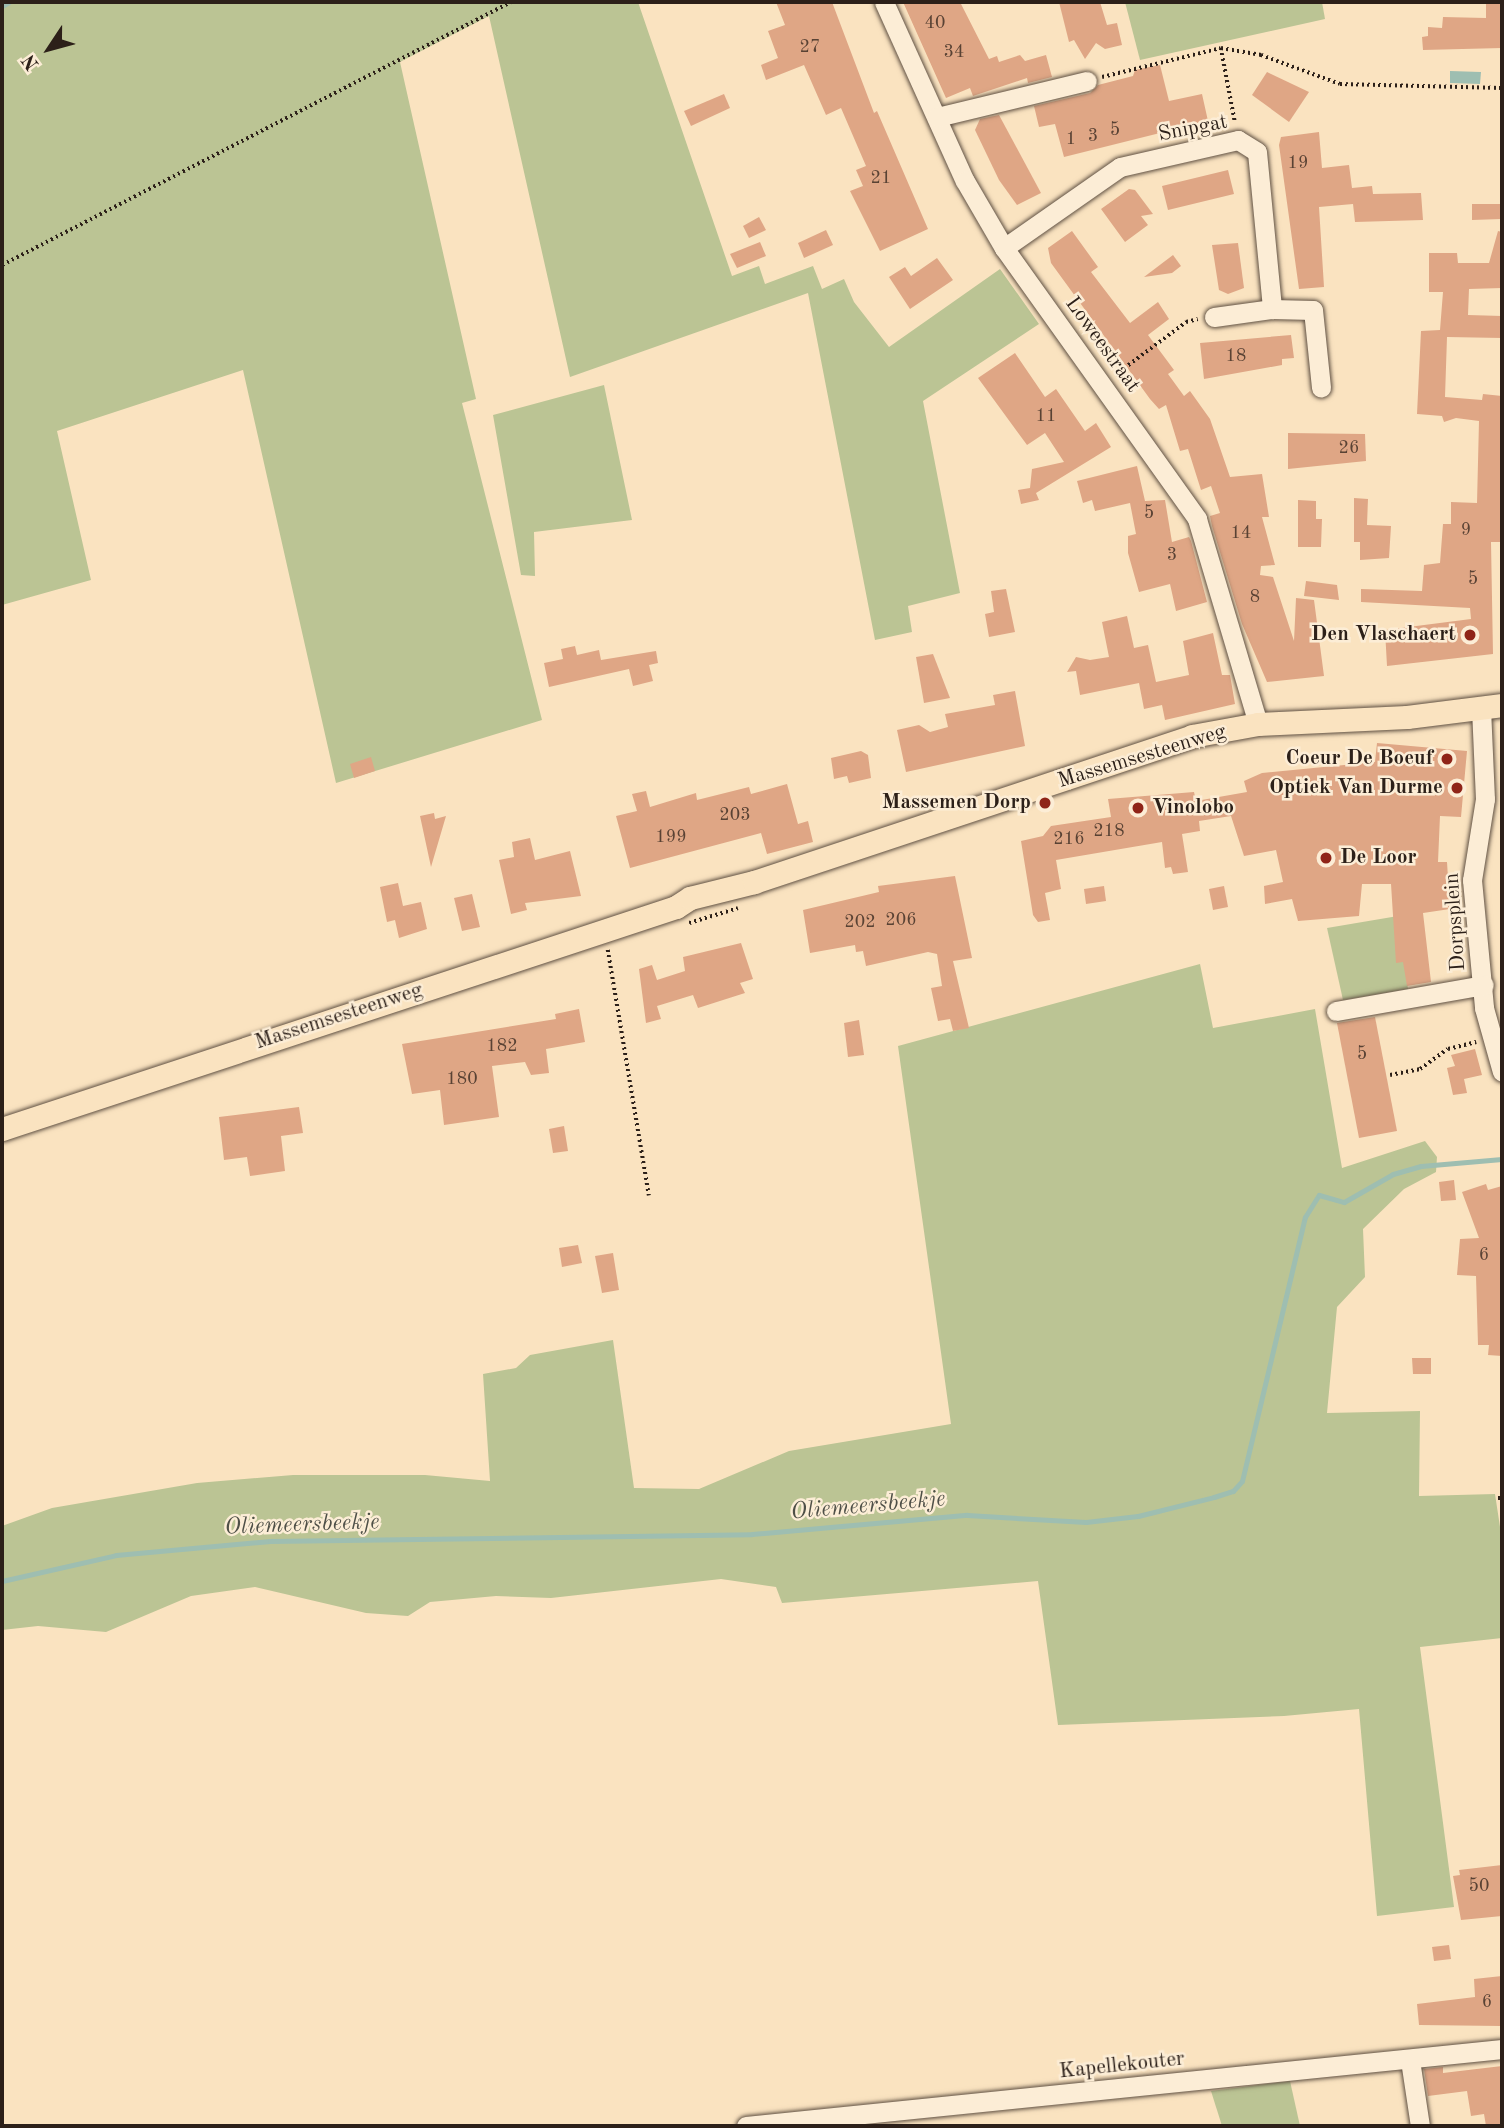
<!DOCTYPE html>
<style>
body{margin:0}
#map{position:relative;width:1504px;height:2128px;overflow:hidden;background:#fae3c0;font-family:"Old Standard TT",serif}
div>[style]{position:absolute}
.green>*{inset:0;background:#bbc494}
.water>*{inset:0;background:#9ebeb1}
.stream>*{height:5px;margin:-2.5px;padding:0 2.5px;transform-origin:2.5px;border-radius:2.5px;background:#9ebeb1}
.building>*{inset:0;background:#dfa685}
.path>*{height:3.5px;margin-top:-1.75px;transform-origin:0;background:repeating-linear-gradient(90deg,#2c2019 0 2px,transparent 0 5.5px)}
.roads{filter:drop-shadow(0 0 2px #605143) drop-shadow(0 0 2px #605143)}
.minor>*{height:19px;margin:-9.5px;padding:0 9.5px;transform-origin:9.5px;border-radius:9.5px;background:#fcedd6}
.major>*{height:23px;margin:-11.5px;padding:0 11.5px;transform-origin:11.5px;border-radius:11.5px;background:#fae3c0}
.dots>*{width:19px;height:19px;translate:-50% -50%;box-sizing:border-box;border:4px solid #fcedd6;border-radius:50%}
span{translate:-50% -50%;white-space:nowrap;text-align:center;line-height:1.15;-webkit-text-stroke:5px #fcedd6;paint-order:stroke}
.number-label{font-size:18px;color:#594234}
.number-label span{-webkit-text-stroke-width:0}
.street-label{font-size:21px;color:#2c2019}
.poi-label{font-size:21px;color:#2c2019;font-weight:700}
.right{translate:-100% -50%;text-align:right}
.left{translate:0 -50%;text-align:left}
.water-label{font-size:23px;color:#4e4f47;font-style:italic}
.frame{position:absolute;inset:0;border:4px solid #2c2019;pointer-events:none}
.north{position:absolute;left:14px;top:14px;width:70px;height:70px;-webkit-text-stroke:5px #fcedd6;paint-order:stroke;rotate:234deg;font-size:19px;font-weight:700;line-height:28px;text-align:center;color:#2c2019}
.north::after{content:'';display:block;margin:auto;width:24px;height:32px;background:#2c2019;clip-path:polygon(50% 0,100% 100%,50% 72%,0 100%)}
</style>
<div id="map">
<div class="green">
<i style="clip-path:polygon(2px 2px,638px 2px,732px 276px,759px 266px,765px 284px,813px 266px,822px 289px,844px 279px,854px 302px,889px 347px,1000px 269px,1039px 324px,923px 401px,960px 593px,908px 606px,912px 632px,875px 640px,808px 293px,570px 377px,489px 16px,400px 62px,476px 399px,462px 403px,542px 720px,336px 783px,243px 370px,57px 431px,91px 580px,2px 605px)"></i>
<i style="clip-path:polygon(1125px 2px,1322px 2px,1325px 19px,1140px 60px)"></i>
<i style="clip-path:polygon(604px 385px,632px 520px,534px 532px,535px 576px,521px 575px,493px 415px)"></i>
<i style="clip-path:polygon(1398px 916px,1408px 989px,1343px 1000px,1327px 928px)"></i>
<i style="clip-path:polygon(1200px 964px,1213px 1028px,1315px 1009px,1342px 1168px,1425px 1141px,1437px 1157px,1436px 1172px,1404px 1189px,1363px 1229px,1365px 1277px,1337px 1307px,1327px 1413px,1420px 1411px,1419px 1496px,1495px 1494px,1502px 1540px,1502px 1638px,1420px 1647px,1454px 1907px,1377px 1916px,1359px 1709px,1284px 1716px,1058px 1725px,1038px 1581px,782px 1603px,776px 1587px,721px 1579px,551px 1598px,496px 1596px,430px 1602px,408px 1616px,366px 1613px,255px 1587px,191px 1596px,106px 1632px,38px 1626px,2px 1630px,2px 1526px,52px 1508px,197px 1483px,293px 1475px,425px 1475px,490px 1481px,483px 1374px,516px 1368px,530px 1355px,613px 1340px,634px 1488px,699px 1489px,789px 1451px,951px 1424px,898px 1046px)"></i>
<i style="clip-path:polygon(1290px 2081px,1300px 2126px,1222px 2126px,1211px 2091px)"></i>
</div>
<div class="water">
<i style="clip-path:polygon(1450px 71px,1481px 72px,1480px 84px,1450px 83px)"></i>
</div>
<div class="stream">
<i style="left:2px;top:6px;width:8px;rotate:-30deg"></i>
<i style="left:2px;top:1581px;width:117px;rotate:-12.8deg"></i>
<i style="left:116px;top:1555px;width:155px;rotate:-5.2deg"></i>
<i style="left:270px;top:1541px;width:482px;rotate:-0.8deg"></i>
<i style="left:752px;top:1534px;width:216px;rotate:-5.1deg"></i>
<i style="left:967px;top:1515px;width:119px;rotate:3.4deg"></i>
<i style="left:1086px;top:1522px;width:52px;rotate:-6.6deg"></i>
<i style="left:1138px;top:1516px;width:78px;rotate:-14deg"></i>
<i style="left:1214px;top:1497px;width:20px;rotate:-18deg"></i>
<i style="left:1233px;top:1491px;width:13px;rotate:-48deg"></i>
<i style="left:1242px;top:1481px;width:271px;rotate:-76.6deg"></i>
<i style="left:1305px;top:1217px;width:26px;rotate:-58deg"></i>
<i style="left:1319px;top:1195px;width:26px;rotate:16deg"></i>
<i style="left:1344px;top:1202px;width:56px;rotate:-29.7deg"></i>
<i style="left:1393px;top:1174px;width:29px;rotate:-16deg"></i>
<i style="left:1421px;top:1166px;width:81px;rotate:-4.9deg"></i>
</div>
<div class="building">
<i style="clip-path:polygon(776px 2px,832px 2px,874px 113px,877px 111px,928px 229px,880px 251px,850px 191px,863px 186px,856px 170px,866px 166px,841px 108px,826px 115px,804px 65px,766px 80px,761px 65px,778px 58px,768px 31px,785px 25px)"></i>
<i style="clip-path:polygon(903px 2px,960px 2px,989px 59px,997px 56px,999px 62px,1020px 55px,1025px 61px,1046px 55px,1052px 77px,1028px 83px,1027px 78px,973px 96px,970px 88px,946px 98px)"></i>
<i style="clip-path:polygon(1059px 2px,1100px 2px,1107px 25px,1117px 23px,1122px 45px,1105px 49px,1096px 43px,1085px 59px,1074px 40px,1069px 42px)"></i>
<i style="clip-path:polygon(1486px 3px,1502px 4px,1502px 48px,1423px 50px,1422px 37px,1428px 36px,1428px 27px,1442px 28px,1443px 17px,1486px 18px)"></i>
<i style="clip-path:polygon(1160px 65px,1169px 101px,1202px 94px,1208px 121px,1064px 157px,1055px 124px,1039px 127px,1034px 106px,1090px 93px,1098px 85px,1133px 76px,1135px 70px)"></i>
<i style="clip-path:polygon(1267px 72px,1309px 92px,1289px 122px,1252px 95px)"></i>
<i style="clip-path:polygon(724px 94px,730px 108px,691px 126px,684px 111px)"></i>
<i style="clip-path:polygon(999px 115px,1041px 193px,1017px 205px,999px 180px,975px 130px,980px 119px)"></i>
<i style="clip-path:polygon(1319px 132px,1322px 168px,1349px 165px,1352px 188px,1372px 186px,1373px 194px,1421px 193px,1423px 220px,1355px 222px,1353px 204px,1319px 207px,1324px 287px,1299px 289px,1279px 145px,1281px 137px)"></i>
<i style="clip-path:polygon(1228px 170px,1234px 194px,1168px 210px,1162px 186px)"></i>
<i style="clip-path:polygon(1129px 189px,1135px 190px,1153px 214px,1141px 216px,1148px 225px,1125px 242px,1101px 209px)"></i>
<i style="clip-path:polygon(1472px 204px,1502px 204px,1502px 219px,1472px 220px)"></i>
<i style="clip-path:polygon(759px 217px,766px 230px,749px 238px,743px 226px)"></i>
<i style="clip-path:polygon(826px 230px,833px 245px,804px 258px,798px 243px)"></i>
<i style="clip-path:polygon(1072px 231px,1098px 267px,1091px 272px,1130px 323px,1158px 302px,1169px 319px,1148px 335px,1174px 370px,1168px 374px,1184px 396px,1190px 391px,1210px 419px,1230px 477px,1262px 474px,1269px 517px,1262px 517px,1275px 565px,1261px 566px,1260px 575px,1273px 577px,1294px 641px,1296px 598px,1314px 600px,1324px 676px,1267px 682px,1242px 624px,1212px 526px,1210px 516px,1220px 513px,1211px 486px,1201px 490px,1188px 449px,1180px 451px,1166px 405px,1159px 409px,1150px 399px,1051px 263px,1048px 248px)"></i>
<i style="clip-path:polygon(1498px 231px,1502px 232px,1502px 288px,1469px 289px,1468px 315px,1502px 316px,1502px 338px,1447px 337px,1445px 397px,1482px 400px,1483px 394px,1502px 396px,1502px 542px,1491px 542px,1493px 654px,1387px 666px,1385px 630px,1471px 619px,1470px 608px,1361px 602px,1361px 589px,1422px 591px,1424px 565px,1440px 563px,1443px 524px,1451px 524px,1451px 502px,1477px 503px,1479px 421px,1456px 418px,1444px 422px,1442px 416px,1417px 414px,1421px 331px,1440px 330px,1443px 292px,1429px 292px,1429px 253px,1457px 253px,1458px 263px,1489px 263px)"></i>
<i style="clip-path:polygon(760px 242px,766px 256px,737px 268px,730px 254px)"></i>
<i style="clip-path:polygon(1238px 243px,1244px 288px,1228px 294px,1219px 290px,1212px 245px)"></i>
<i style="clip-path:polygon(1173px 255px,1181px 266px,1172px 273px,1144px 277px)"></i>
<i style="clip-path:polygon(937px 258px,953px 280px,910px 309px,889px 277px,905px 267px,911px 276px)"></i>
<i style="clip-path:polygon(1291px 335px,1294px 358px,1282px 359px,1282px 365px,1204px 379px,1200px 343px)"></i>
<i style="clip-path:polygon(1015px 353px,1045px 397px,1056px 389px,1085px 431px,1096px 423px,1111px 447px,1036px 493px,1039px 500px,1021px 504px,1018px 490px,1030px 488px,1032px 469px,1064px 462px,1045px 433px,1027px 445px,978px 378px)"></i>
<i style="clip-path:polygon(1288px 433px,1365px 434px,1366px 461px,1288px 469px)"></i>
<i style="clip-path:polygon(1137px 466px,1145px 501px,1165px 500px,1172px 542px,1189px 537px,1191px 541px,1207px 602px,1176px 611px,1170px 584px,1139px 592px,1128px 553px,1128px 536px,1136px 534px,1130px 503px,1095px 511px,1092px 500px,1083px 503px,1077px 481px)"></i>
<i style="clip-path:polygon(1354px 498px,1368px 499px,1367px 525px,1391px 526px,1389px 558px,1360px 560px,1360px 542px,1354px 542px)"></i>
<i style="clip-path:polygon(1298px 500px,1316px 501px,1316px 519px,1322px 519px,1321px 547px,1298px 547px)"></i>
<i style="clip-path:polygon(1306px 581px,1337px 585px,1339px 600px,1304px 596px)"></i>
<i style="clip-path:polygon(1006px 589px,1015px 632px,989px 637px,985px 614px,994px 612px,991px 591px)"></i>
<i style="clip-path:polygon(1127px 616px,1134px 648px,1148px 645px,1156px 682px,1189px 675px,1183px 641px,1213px 633px,1222px 675px,1230px 675px,1235px 704px,1165px 720px,1162px 705px,1144px 709px,1139px 683px,1080px 695px,1076px 671px,1067px 672px,1076px 657px,1090px 660px,1109px 657px,1102px 622px)"></i>
<i style="clip-path:polygon(575px 646px,577px 655px,599px 650px,601px 660px,656px 651px,658px 663px,649px 665px,653px 681px,633px 686px,629px 669px,549px 687px,544px 663px,563px 659px,561px 649px)"></i>
<i style="clip-path:polygon(933px 654px,950px 698px,924px 703px,916px 657px)"></i>
<i style="clip-path:polygon(1015px 691px,1025px 746px,906px 772px,897px 730px,919px 725px,930px 732px,948px 727px,945px 714px,995px 705px,993px 695px)"></i>
<i style="clip-path:polygon(1377px 743px,1467px 751px,1461px 817px,1440px 816px,1438px 862px,1447px 862px,1450px 909px,1423px 913px,1431px 982px,1407px 986px,1403px 962px,1396px 963px,1391px 884px,1362px 884px,1359px 916px,1298px 921px,1292px 899px,1265px 904px,1264px 886px,1283px 882px,1276px 850px,1244px 856px,1231px 816px,1199px 821px,1200px 831px,1182px 834px,1188px 872px,1173px 874px,1171px 867px,1165px 868px,1162px 842px,1056px 860px,1061px 889px,1045px 893px,1050px 920px,1038px 922px,1033px 915px,1021px 841px,1043px 836px,1051px 826px,1111px 817px,1108px 799px,1194px 792px,1196px 801px,1247px 792px,1244px 781px,1262px 773px,1375px 762px)"></i>
<i style="clip-path:polygon(861px 751px,868px 755px,871px 778px,849px 783px,847px 776px,834px 779px,831px 758px)"></i>
<i style="clip-path:polygon(371px 757px,375px 771px,354px 778px,350px 764px)"></i>
<i style="clip-path:polygon(787px 784px,798px 824px,808px 821px,813px 842px,767px 854px,761px 833px,630px 868px,616px 816px,637px 811px,632px 794px,646px 791px,650px 807px,696px 793px,697px 800px,749px 787px,751px 794px)"></i>
<i style="clip-path:polygon(434px 813px,435px 819px,446px 816px,431px 867px,420px 816px)"></i>
<i style="clip-path:polygon(530px 838px,535px 860px,570px 851px,581px 896px,525px 903px,527px 910px,511px 914px,499px 860px,514px 857px,512px 842px)"></i>
<i style="clip-path:polygon(955px 876px,972px 958px,953px 961px,969px 1028px,953px 1031px,950px 1019px,938px 1021px,931px 988px,942px 986px,937px 954px,928px 952px,866px 966px,863px 951px,856px 952px,855px 945px,810px 953px,803px 910px,879px 892px,878px 886px)"></i>
<i style="clip-path:polygon(398px 883px,403px 906px,421px 902px,427px 929px,399px 938px,395px 920px,387px 922px,380px 887px)"></i>
<i style="clip-path:polygon(1104px 886px,1106px 901px,1086px 904px,1084px 889px)"></i>
<i style="clip-path:polygon(1224px 886px,1228px 907px,1213px 910px,1209px 889px)"></i>
<i style="clip-path:polygon(472px 894px,480px 927px,462px 931px,454px 898px)"></i>
<i style="clip-path:polygon(741px 943px,753px 979px,740px 983px,745px 993px,698px 1008px,693px 995px,657px 1006px,661px 1019px,646px 1023px,639px 969px,652px 965px,657px 980px,685px 971px,683px 957px)"></i>
<i style="clip-path:polygon(579px 1009px,585px 1042px,546px 1049px,549px 1073px,531px 1075px,525px 1062px,492px 1066px,499px 1117px,444px 1125px,440px 1090px,412px 1094px,402px 1044px,556px 1019px,555px 1014px)"></i>
<i style="clip-path:polygon(1375px 1017px,1397px 1131px,1359px 1138px,1337px 1023px)"></i>
<i style="clip-path:polygon(859px 1020px,864px 1055px,848px 1057px,844px 1023px)"></i>
<i style="clip-path:polygon(1475px 1049px,1482px 1075px,1464px 1079px,1467px 1093px,1453px 1095px,1447px 1068px,1455px 1066px,1451px 1055px)"></i>
<i style="clip-path:polygon(299px 1107px,303px 1133px,281px 1136px,285px 1171px,250px 1176px,247px 1157px,224px 1160px,219px 1117px)"></i>
<i style="clip-path:polygon(564px 1126px,568px 1151px,553px 1153px,549px 1129px)"></i>
<i style="clip-path:polygon(1454px 1180px,1456px 1200px,1441px 1201px,1439px 1182px)"></i>
<i style="clip-path:polygon(1486px 1184px,1488px 1190px,1502px 1186px,1502px 1356px,1488px 1355px,1489px 1345px,1478px 1345px,1476px 1276px,1457px 1275px,1460px 1239px,1479px 1238px,1462px 1192px)"></i>
<i style="clip-path:polygon(578px 1245px,582px 1263px,562px 1267px,559px 1248px)"></i>
<i style="clip-path:polygon(613px 1253px,619px 1290px,602px 1293px,595px 1256px)"></i>
<i style="clip-path:polygon(1412px 1358px,1431px 1358px,1431px 1374px,1413px 1374px)"></i>
<i style="clip-path:polygon(1502px 1865px,1502px 1916px,1461px 1920px,1453px 1876px,1460px 1875px,1459px 1870px)"></i>
<i style="clip-path:polygon(1449px 1945px,1451px 1959px,1434px 1961px,1432px 1947px)"></i>
<i style="clip-path:polygon(1502px 1976px,1501px 2026px,1419px 2025px,1417px 2004px,1475px 1997px,1474px 1979px)"></i>
<i style="clip-path:polygon(1502px 2066px,1502px 2126px,1486px 2126px,1484px 2114px,1471px 2116px,1467px 2091px,1428px 2096px,1424px 2069px,1443px 2067px,1443px 2073px)"></i>
</div>
<div class="path">
<i style="left:1221px;top:48px;width:75px;rotate:79.3deg"></i>
<i style="left:1102px;top:77px;width:122px;rotate:-13.7deg"></i>
<i style="left:1221px;top:48px;width:41px;rotate:9.9deg"></i>
<i style="left:1261px;top:55px;width:84px;rotate:20.2deg"></i>
<i style="left:1340px;top:84px;width:162px;rotate:1.4deg"></i>
<i style="left:2px;top:265px;width:573px;rotate:-27.33deg"></i>
<i style="left:1115px;top:375px;width:89px;rotate:-36.7deg"></i>
<i style="left:1186px;top:322px;width:12px;rotate:-14deg"></i>
<i style="left:689px;top:923px;width:51px;rotate:-17deg"></i>
<i style="left:608px;top:950px;width:249px;rotate:80.5deg"></i>
<i style="left:1390px;top:1075px;width:31px;rotate:-11deg"></i>
<i style="left:1420px;top:1069px;width:34px;rotate:-36deg"></i>
<i style="left:1448px;top:1049px;width:29px;rotate:-14deg"></i>
<i style="left:1498px;top:1498px;width:4px"></i>
</div>
<div class="roads">
<div class="minor">
<i style="left:884px;top:2px;width:196px;rotate:65.7deg"></i>
<i style="left:965px;top:181px;width:78px;rotate:59.8deg"></i>
<i style="left:1004px;top:248px;width:333px;rotate:54.5deg"></i>
<i style="left:1197px;top:519px;width:214px;rotate:73.4deg"></i>
<i style="left:937px;top:117px;width:154px;rotate:-13.5deg"></i>
<i style="left:1004px;top:248px;width:141px;rotate:-34.9deg"></i>
<i style="left:1120px;top:167px;width:121px;rotate:-12.9deg"></i>
<i style="left:1238px;top:140px;width:22px;rotate:32deg"></i>
<i style="left:1257px;top:152px;width:158px;rotate:84.5deg"></i>
<i style="left:1214px;top:317px;width:59px;rotate:-7.9deg"></i>
<i style="left:1272px;top:309px;width:41px;rotate:1.4deg"></i>
<i style="left:1313px;top:310px;width:78px;rotate:84.1deg"></i>
<i style="left:1481px;top:708px;width:91px;rotate:87.5deg"></i>
<i style="left:1485px;top:799px;width:82px;rotate:99.1deg"></i>
<i style="left:1472px;top:880px;width:129px;rotate:84.6deg"></i>
<i style="left:1484px;top:1008px;width:66px;rotate:74.3deg"></i>
<i style="left:1336px;top:1011px;width:150px;rotate:-10deg"></i>
<i style="left:1410px;top:2060px;width:67px;rotate:81.4deg"></i>
<i style="left:746px;top:2126px;width:760px;rotate:-5.82deg"></i>
</div>
<div class="major">
<i style="left:2px;top:1129px;width:710px;rotate:-18.23deg"></i>
<i style="left:676px;top:907px;width:17px;rotate:-33deg"></i>
<i style="left:690px;top:898px;width:66px;rotate:-14deg"></i>
<i style="left:754px;top:882px;width:462px;rotate:-18.4deg"></i>
<i style="left:1192px;top:736px;width:67px;rotate:-10.3deg"></i>
<i style="left:1258px;top:724px;width:149px;rotate:-2.7deg"></i>
<i style="left:1407px;top:717px;width:96px;rotate:-7.2deg"></i>
</div>
</div>
<div class="dots">
<i style="left:1470px;top:635px;background:#8f2418"></i>
<i style="left:1447px;top:759px;background:#8f2418"></i>
<i style="left:1457px;top:788px;background:#8f2418"></i>
<i style="left:1045px;top:803px;background:#8f2418"></i>
<i style="left:1138px;top:808px;background:#8f2418"></i>
<i style="left:1326px;top:858px;background:#8f2418"></i>
</div>
<div class="number-label">
<span style="left:935px;top:23px">40</span>
<span style="left:810px;top:47px">27</span>
<span style="left:954px;top:52px">34</span>
<span style="left:1115px;top:130px">5</span>
<span style="left:1093px;top:136px">3</span>
<span style="left:1071px;top:139px">1</span>
<span style="left:1298px;top:163px">19</span>
<span style="left:881px;top:178px">21</span>
<span style="left:1236px;top:356px">18</span>
<span style="left:1046px;top:416px">11</span>
<span style="left:1349px;top:448px">26</span>
<span style="left:1149px;top:513px">5</span>
<span style="left:1466px;top:530px">9</span>
<span style="left:1241px;top:533px">14</span>
<span style="left:1172px;top:555px">3</span>
<span style="left:1473px;top:579px">5</span>
<span style="left:1255px;top:597px">8</span>
<span style="left:735px;top:815px">203</span>
<span style="left:1109px;top:831px">218</span>
<span style="left:671px;top:837px">199</span>
<span style="left:1069px;top:839px">216</span>
<span style="left:901px;top:920px">206</span>
<span style="left:860px;top:922px">202</span>
<span style="left:502px;top:1046px">182</span>
<span style="left:1362px;top:1054px">5</span>
<span style="left:462px;top:1079px">180</span>
<span style="left:1484px;top:1255px">6</span>
<span style="left:1479px;top:1886px">50</span>
<span style="left:1487px;top:2002px">6</span>
</div>
<div class="street-label">
<span style="left:1193px;top:129px;rotate:-11deg">Snipgat</span>
<span style="left:1102px;top:345px;rotate:54deg">Loweestraat</span>
<span style="left:1142px;top:757px;rotate:-17deg">Massemsesteenweg</span>
<span style="left:1456px;top:922px;rotate:-94deg">Dorpsplein</span>
<span style="left:339px;top:1017px;rotate:-18deg">Massemsesteenweg</span>
<span style="left:1122px;top:2066px;rotate:-6deg">Kapellekouter</span>
</div>
<div class="poi-label">
<span class="right" style="left:1456px;top:635px">Den Vlaschaert</span>
<span class="right" style="left:1433px;top:759px">Coeur De Boeuf</span>
<span class="right" style="left:1443px;top:788px">Optiek Van Durme</span>
<span class="right" style="left:1031px;top:803px">Massemen Dorp</span>
<span class="left" style="left:1152px;top:808px">Vinolobo</span>
<span class="left" style="left:1340px;top:858px">De Loor</span>
</div>
<div class="water-label">
<span style="left:868px;top:1506px;rotate:-5deg">Oliemeersbeekje</span>
<span style="left:302px;top:1525px;rotate:-2deg">Oliemeersbeekje</span>
</div>
<div class="frame"></div>
<div class="north">N</div>
</div>
